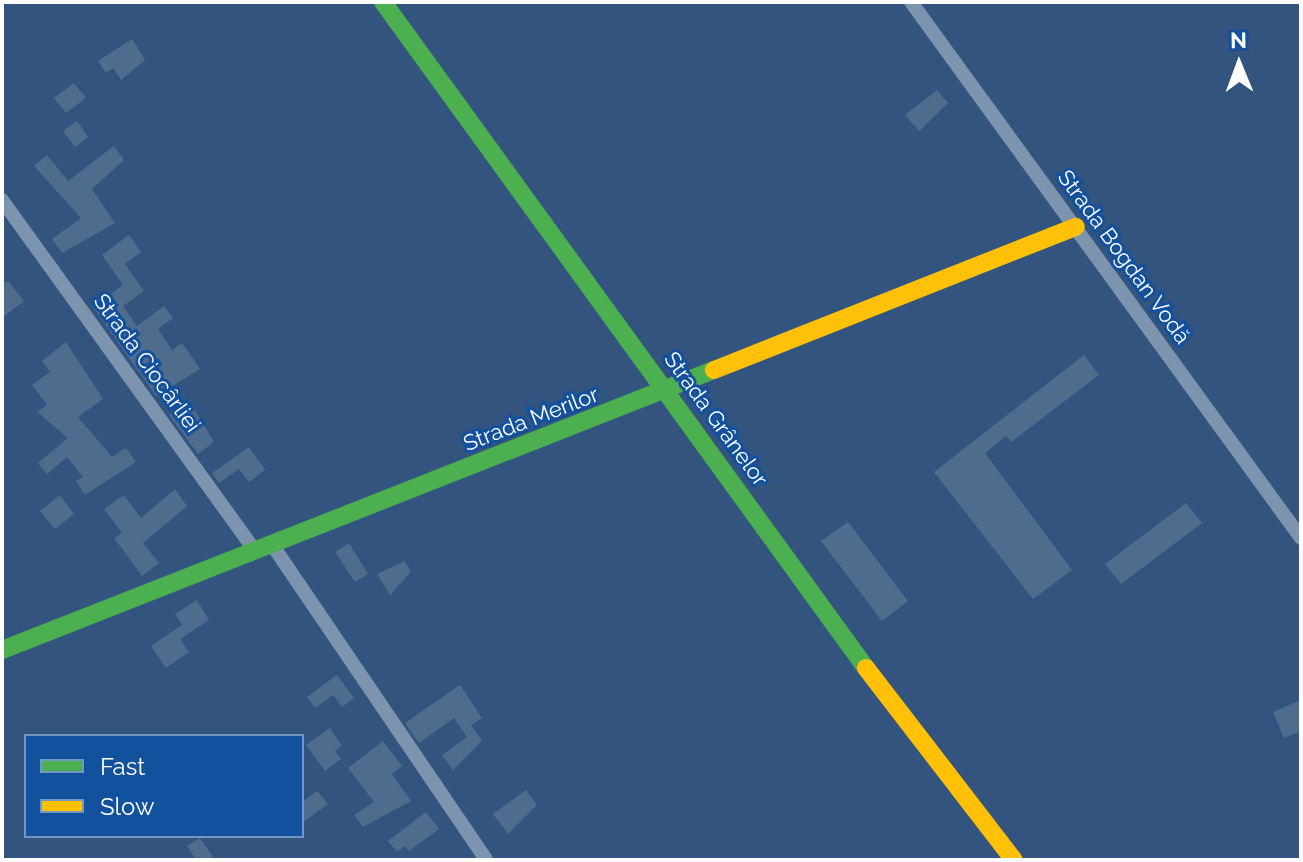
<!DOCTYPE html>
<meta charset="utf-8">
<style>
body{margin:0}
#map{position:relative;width:1303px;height:862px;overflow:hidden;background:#32547e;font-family:Raleway,sans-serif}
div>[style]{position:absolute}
.building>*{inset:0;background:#506c8c}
.street>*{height:14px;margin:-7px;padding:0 7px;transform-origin:7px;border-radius:7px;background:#7d94af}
.fast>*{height:18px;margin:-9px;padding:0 9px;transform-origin:9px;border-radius:9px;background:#4caf50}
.slow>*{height:18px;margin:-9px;padding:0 9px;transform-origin:9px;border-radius:9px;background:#ffc107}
span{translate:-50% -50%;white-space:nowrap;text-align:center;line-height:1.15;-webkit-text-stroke:6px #12519e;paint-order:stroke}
.street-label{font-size:22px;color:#fff}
.frame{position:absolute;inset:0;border:4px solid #fff;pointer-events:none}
.legend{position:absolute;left:24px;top:734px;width:280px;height:104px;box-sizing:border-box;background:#12519e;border:2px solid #7197c5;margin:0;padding:10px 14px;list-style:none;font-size:24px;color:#fff}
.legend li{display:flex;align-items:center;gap:16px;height:40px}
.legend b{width:40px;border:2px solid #7197c5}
.north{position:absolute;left:1199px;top:24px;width:80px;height:80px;-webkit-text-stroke:6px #12519e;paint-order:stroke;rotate:359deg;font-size:22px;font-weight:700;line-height:32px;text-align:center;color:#fff}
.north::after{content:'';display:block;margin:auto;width:28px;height:36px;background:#fff;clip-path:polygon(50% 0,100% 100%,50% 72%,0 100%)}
</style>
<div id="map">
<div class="building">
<i style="clip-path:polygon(132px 39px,145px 60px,121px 80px,113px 68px,106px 73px,98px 61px)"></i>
<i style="clip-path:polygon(74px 83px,86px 98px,66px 113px,54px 98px)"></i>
<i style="clip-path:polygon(937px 90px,948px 103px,919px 131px,905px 115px)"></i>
<i style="clip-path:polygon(77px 121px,88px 137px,75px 147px,63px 131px)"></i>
<i style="clip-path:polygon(114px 146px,124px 160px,92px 189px,115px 223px,62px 253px,52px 239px,81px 218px,34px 166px,47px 155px,68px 181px)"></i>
<i style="clip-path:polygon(129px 235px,141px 252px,125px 264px,144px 291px,123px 306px,137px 326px,164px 306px,173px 318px,158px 329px,172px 350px,182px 343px,200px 369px,156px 396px,93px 307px,123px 285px,102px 255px)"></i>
<i style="clip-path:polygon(8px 281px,24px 301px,2px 318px,2px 285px)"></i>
<i style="clip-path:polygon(66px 342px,103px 399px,78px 417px,112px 457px,126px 448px,136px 462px,85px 495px,76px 481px,83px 477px,67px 457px,47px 474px,38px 463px,68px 438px,37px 412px,47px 405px,32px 385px,50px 372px,42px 361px)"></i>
<i style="clip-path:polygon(1084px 355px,1099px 375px,1011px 442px,1006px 436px,985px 453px,1072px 570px,1033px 599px,934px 472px)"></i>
<i style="clip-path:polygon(189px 400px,214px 442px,198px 454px,169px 415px)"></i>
<i style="clip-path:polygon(249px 447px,265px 470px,249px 482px,239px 469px,219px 483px,212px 473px)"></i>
<i style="clip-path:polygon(175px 489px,187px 506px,143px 543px,159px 563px,142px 576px,114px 538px,122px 533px,104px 509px,124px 495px,141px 518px)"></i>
<i style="clip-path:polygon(60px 495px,74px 514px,55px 529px,40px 511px)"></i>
<i style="clip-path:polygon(1186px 503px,1202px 523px,1121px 584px,1105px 564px)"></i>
<i style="clip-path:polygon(848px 522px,908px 601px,882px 621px,821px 541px)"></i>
<i style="clip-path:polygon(349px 543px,368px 574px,355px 582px,335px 552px)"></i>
<i style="clip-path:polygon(405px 561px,411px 572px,390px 595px,377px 574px)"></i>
<i style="clip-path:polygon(197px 600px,209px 620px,180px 639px,189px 652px,166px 668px,151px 646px,182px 625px,175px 614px)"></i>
<i style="clip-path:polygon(337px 675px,354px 698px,342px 707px,333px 695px,315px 708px,307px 697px)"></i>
<i style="clip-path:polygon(460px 685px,482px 718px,471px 725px,482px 741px,453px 770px,442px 755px,467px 737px,454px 718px,419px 743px,405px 723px)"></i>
<i style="clip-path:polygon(1301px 700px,1301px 731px,1284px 738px,1273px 712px)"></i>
<i style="clip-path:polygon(330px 728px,342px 746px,335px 751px,341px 759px,325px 771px,306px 745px)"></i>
<i style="clip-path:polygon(383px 741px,402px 766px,392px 774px,411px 801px,363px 827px,354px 815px,374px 802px,348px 768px)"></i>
<i style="clip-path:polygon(526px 790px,537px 805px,508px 834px,493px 814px)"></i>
<i style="clip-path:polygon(317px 791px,328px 804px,302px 823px,302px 802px)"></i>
<i style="clip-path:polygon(426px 812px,439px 829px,409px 851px,405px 846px,397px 852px,388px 841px)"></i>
<i style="clip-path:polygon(200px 838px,215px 860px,196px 860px,187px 846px)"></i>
</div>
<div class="street">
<i style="left:911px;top:2px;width:663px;rotate:53.96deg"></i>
<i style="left:2px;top:200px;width:434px;rotate:54.2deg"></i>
<i style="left:273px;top:546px;width:379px;rotate:55.8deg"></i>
</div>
<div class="fast">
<i style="left:383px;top:2px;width:823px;rotate:54.05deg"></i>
<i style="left:2px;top:650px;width:765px;rotate:-21.47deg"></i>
</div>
<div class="slow">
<i style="left:714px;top:370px;width:389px;rotate:-21.6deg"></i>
<i style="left:866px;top:668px;width:242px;rotate:52.4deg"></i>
</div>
<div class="street-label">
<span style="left:1124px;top:257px;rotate:54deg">Strada Bogdan Vodă</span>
<span style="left:147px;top:363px;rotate:54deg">Strada Ciocârliei</span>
<span style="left:531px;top:419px;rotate:-21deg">Strada Merilor</span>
<span style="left:716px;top:419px;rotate:54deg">Strada Grânelor</span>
</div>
<div class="frame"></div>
<ul class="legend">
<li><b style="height:10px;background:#4caf50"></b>Fast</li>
<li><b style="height:10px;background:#ffc107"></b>Slow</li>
</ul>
<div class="north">N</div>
</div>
